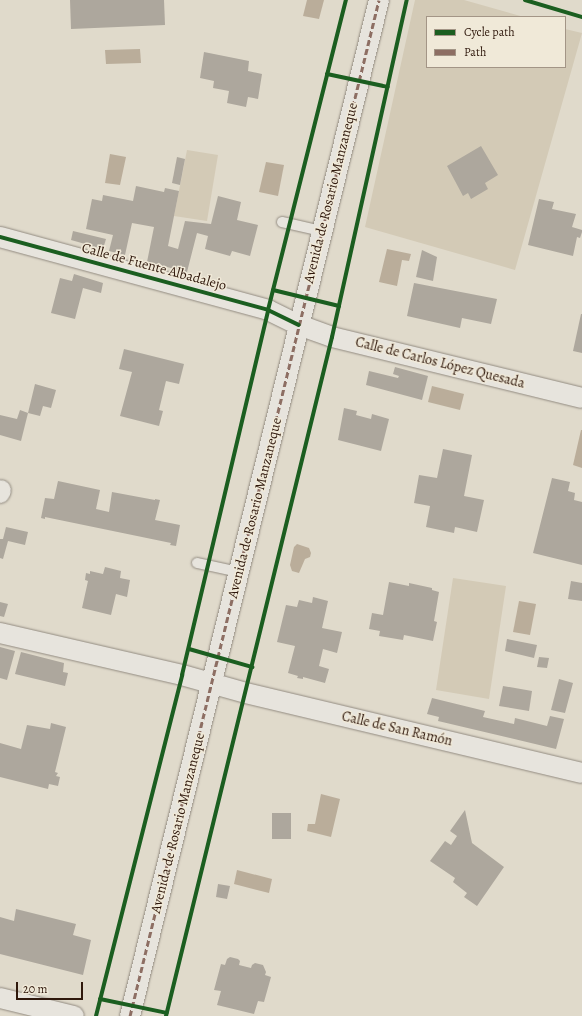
<!DOCTYPE html>
<meta charset="utf-8">
<style>
body{margin:0}
#map{position:relative;width:582px;height:1016px;overflow:hidden;background:#e0dacb;font-family:Alegreya,serif}
div>[style]{position:absolute}
.green>*{inset:0;background:#d3cab6}
.water>*{inset:0;background:#baad9a}
.building>*{inset:0;background:#ada79d}
.roads{filter:drop-shadow(0 0 1px #928b81) drop-shadow(0 0 1px #928b81)}
.service>*{height:10px;margin:-5px;padding:0 5px;transform-origin:5px;border-radius:5px;background:#e7e4dd}
.minor>*{height:20px;margin:-10px;padding:0 10px;transform-origin:10px;border-radius:10px;background:#e7e4dd}
.quiet>*{height:3px;margin-top:-1.5px;transform-origin:0;background:repeating-linear-gradient(90deg,#8d6e63 0 6px,transparent 0 9px)}
.cycleway>*{height:4px;margin:-2px;padding:0 2px;transform-origin:2px;border-radius:2px;background:#1b5e20}
span{translate:-50% -50%;white-space:nowrap;text-align:center;line-height:1.15;-webkit-text-stroke:3px #f0e9d8;paint-order:stroke}
.street-label{font-size:14px;color:#2f180c}
.legend{position:absolute;left:426px;top:16px;width:140px;height:52px;box-sizing:border-box;background:#f0e9d8;border:1px solid #a39586;margin:0;padding:5px 7px;list-style:none;font-size:12px;color:#2f180c}
.legend li{display:flex;align-items:center;gap:8px;height:20px}
.legend b{width:20px;border:1px solid #a39586}
.scale{position:absolute;left:16px;top:982px;width:67px;height:18px;box-sizing:border-box;border:2px solid #2f180c;border-top:0;padding-left:5px;font-size:12px;line-height:14px;white-space:nowrap;color:#2f180c;-webkit-text-stroke:3px #f0e9d8;paint-order:stroke}
</style>
<div id="map">
<div class="green">
<i style="clip-path:polygon(415px 0,464px 0,524px 17px,427px 17px,427px 67px,565px 67px,565px 29px,582px 33px,515px 270px,365px 227px)"></i>
<i style="clip-path:polygon(187px 150px,218px 155px,207px 221px,174px 216px)"></i>
<i style="clip-path:polygon(453px 578px,506px 586px,489px 699px,436px 690px)"></i>
</div>
<div class="water">
<i style="clip-path:polygon(307px 0,324px 0,319px 19px,303px 16px)"></i>
<i style="clip-path:polygon(140px 49px,141px 63px,106px 64px,105px 50px)"></i>
<i style="clip-path:polygon(110px 154px,126px 157px,120px 185px,105px 183px)"></i>
<i style="clip-path:polygon(266px 162px,284px 165px,278px 196px,259px 192px)"></i>
<i style="clip-path:polygon(387px 249px,411px 254px,409px 261px,402px 260px,397px 286px,379px 282px)"></i>
<i style="clip-path:polygon(432px 386px,464px 394px,460px 410px,428px 402px)"></i>
<i style="clip-path:polygon(581px 430px,582px 430px,582px 468px,573px 465px)"></i>
<i style="clip-path:polygon(297px 544px,309px 548px,311px 553px,310px 557px,305px 559px,299px 573px,292px 571px,290px 565px,294px 547px)"></i>
<i style="clip-path:polygon(519px 601px,536px 604px,530px 635px,513px 632px)"></i>
<i style="clip-path:polygon(321px 794px,340px 799px,331px 837px,307px 831px,308px 824px,315px 824px)"></i>
<i style="clip-path:polygon(237px 870px,272px 879px,269px 893px,234px 884px)"></i>
</div>
<div class="building">
<i style="clip-path:polygon(70px 0,164px 0,165px 25px,71px 29px)"></i>
<i style="clip-path:polygon(204px 52px,249px 61px,248px 71px,262px 74px,258px 99px,248px 97px,246px 107px,227px 103px,229px 91px,213px 88px,214px 81px,200px 78px)"></i>
<i style="clip-path:polygon(481px 146px,498px 175px,485px 183px,488px 189px,471px 199px,468px 193px,463px 196px,447px 166px)"></i>
<i style="clip-path:polygon(177px 157px,185px 159px,180px 185px,172px 183px)"></i>
<i style="clip-path:polygon(136px 186px,164px 192px,165px 188px,179px 191px,168px 246px,178px 249px,185px 221px,211px 224px,218px 196px,241px 202px,237px 220px,258px 225px,250px 256px,232px 251px,230px 256px,205px 249px,208px 236px,197px 233px,187px 272px,147px 262px,154px 227px,132px 223px,125px 255px,109px 251px,113px 235px,86px 229px,92px 199px,102px 201px,103px 195px,133px 201px)"></i>
<i style="clip-path:polygon(539px 199px,554px 202px,552px 209px,576px 214px,572px 227px,582px 230px,582px 232px,580px 238px,577px 237px,573px 256px,528px 245px)"></i>
<i style="clip-path:polygon(73px 231px,106px 239px,103px 249px,71px 240px)"></i>
<i style="clip-path:polygon(422px 250px,437px 257px,433px 281px,416px 277px)"></i>
<i style="clip-path:polygon(74px 274px,103px 283px,101px 293px,83px 288px,75px 319px,51px 313px,60px 278px,72px 281px)"></i>
<i style="clip-path:polygon(414px 283px,497px 299px,491px 324px,462px 318px,460px 328px,407px 316px)"></i>
<i style="clip-path:polygon(581px 314px,582px 314px,582px 353px,573px 351px)"></i>
<i style="clip-path:polygon(124px 349px,184px 364px,179px 384px,166px 381px,159px 410px,163px 411px,159px 426px,120px 416px,132px 372px,119px 369px)"></i>
<i style="clip-path:polygon(395px 367px,428px 376px,422px 400px,366px 385px,369px 371px,398px 378px,399px 376px,393px 374px)"></i>
<i style="clip-path:polygon(35px 384px,56px 390px,51px 408px,43px 406px,40px 416px,28px 413px)"></i>
<i style="clip-path:polygon(344px 408px,357px 411px,356px 415px,371px 419px,372px 414px,389px 419px,381px 451px,338px 440px)"></i>
<i style="clip-path:polygon(20px 410px,28px 413px,21px 441px,0 435px,0 415px,17px 419px)"></i>
<i style="clip-path:polygon(443px 449px,472px 455px,464px 496px,484px 500px,477px 532px,455px 527px,454px 533px,426px 527px,430px 506px,414px 503px,419px 475px,437px 478px)"></i>
<i style="clip-path:polygon(552px 478px,570px 482px,568px 491px,575px 493px,574px 500px,582px 502px,582px 565px,533px 553px)"></i>
<i style="clip-path:polygon(58px 481px,100px 490px,96px 509px,109px 512px,112px 492px,155px 500px,155px 499px,160px 500px,155px 520px,180px 525px,176px 546px,170px 545px,171px 543px,45px 517px,45px 519px,41px 518px,45px 498px,54px 499px)"></i>
<i style="clip-path:polygon(6px 527px,28px 532px,25px 545px,8px 541px,3px 559px,0 558px,0 539px,3px 539px)"></i>
<i style="clip-path:polygon(105px 567px,121px 571px,120px 578px,130px 580px,127px 597px,116px 594px,111px 615px,82px 608px,88px 581px,85px 580px,86px 573px,90px 574px,90px 571px,103px 574px)"></i>
<i style="clip-path:polygon(571px 581px,582px 583px,582px 601px,568px 599px)"></i>
<i style="clip-path:polygon(389px 582px,409px 586px,409px 583px,432px 588px,432px 590px,439px 592px,434px 621px,437px 622px,433px 641px,404px 635px,403px 640px,379px 636px,380px 631px,369px 629px,372px 613px,383px 615px)"></i>
<i style="clip-path:polygon(313px 597px,328px 601px,322px 628px,342px 632px,337px 653px,323px 649px,319px 666px,329px 669px,325px 683px,303px 677px,303px 679px,297px 678px,298px 676px,288px 673px,295px 646px,277px 642px,286px 605px,297px 607px,299px 600px,312px 603px)"></i>
<i style="clip-path:polygon(0 602px,8px 604px,4px 617px,0 616px)"></i>
<i style="clip-path:polygon(507px 639px,537px 645px,534px 658px,505px 651px)"></i>
<i style="clip-path:polygon(0 647px,15px 651px,7px 680px,0 678px)"></i>
<i style="clip-path:polygon(21px 652px,64px 663px,63px 672px,68px 673px,65px 686px,15px 674px)"></i>
<i style="clip-path:polygon(539px 657px,549px 658px,547px 668px,537px 667px)"></i>
<i style="clip-path:polygon(559px 679px,573px 683px,565px 713px,551px 710px)"></i>
<i style="clip-path:polygon(503px 686px,532px 691px,529px 711px,499px 706px)"></i>
<i style="clip-path:polygon(432px 698px,485px 711px,483px 717px,514px 724px,515px 718px,547px 726px,550px 716px,564px 719px,556px 749px,438px 721px,439px 717px,427px 714px)"></i>
<i style="clip-path:polygon(51px 723px,66px 727px,55px 772px,58px 773px,56px 776px,60px 777px,58px 786px,49px 784px,48px 789px,0 777px,0 743px,21px 749px,27px 725px,50px 729px)"></i>
<i style="clip-path:polygon(465px 810px,472px 843px,504px 867px,477px 906px,464px 897px,467px 893px,453px 882px,455px 878px,430px 861px,445px 841px,451px 845px,457px 836px,450px 831px)"></i>
<i style="clip-path:polygon(272px 813px,291px 813px,291px 839px,272px 839px)"></i>
<i style="clip-path:polygon(218px 884px,230px 886px,227px 899px,216px 897px)"></i>
<i style="clip-path:polygon(16px 909px,76px 924px,73px 935px,91px 940px,83px 975px,0 954px,0 917px,14px 921px)"></i>
<i style="clip-path:polygon(230px 957px,238px 959px,240px 961px,239px 965px,251px 968px,252px 965px,255px 963px,263px 965px,266px 972px,265px 975px,271px 977px,264px 1002px,258px 1001px,254px 1014px,217px 1005px,221px 991px,214px 990px,221px 964px,225px 965px,227px 959px)"></i>
</div>
<div class="roads">
<div class="service">
<i style="left:282px;top:222px;width:41px;rotate:12.7deg"></i>
<i style="left:197px;top:563px;width:43px;rotate:12.1deg"></i>
</div>
<div class="minor">
<i style="left:0;top:237px;width:278px;rotate:15.2deg"></i>
<i style="left:268px;top:310px;width:34px;rotate:26deg"></i>
<i style="left:299px;top:325px;width:35px;rotate:20deg"></i>
<i style="left:332px;top:337px;width:257px;rotate:13.7deg"></i>
<i style="left:0;top:493px;width:3px;rotate:-72deg"></i>
<i style="left:0;top:633px;width:187px;rotate:13deg"></i>
<i style="left:182px;top:675px;width:66px;rotate:15.7deg"></i>
<i style="left:246px;top:693px;width:345px;rotate:13.4deg"></i>
<i style="left:0;top:998px;width:76px;rotate:13.7deg"></i>
<i style="left:130px;top:1016px;width:1046px;rotate:-76.23deg"></i>
</div>
</div>
<div class="quiet">
<i style="left:130px;top:1016px;width:1046px;rotate:-76.23deg"></i>
</div>
<div class="cycleway">
<i style="left:525px;top:0;width:59px;rotate:16.6deg"></i>
<i style="left:327px;top:74px;width:62px;rotate:12deg"></i>
<i style="left:0;top:237px;width:278px;rotate:15.2deg"></i>
<i style="left:268px;top:310px;width:34px;rotate:26deg"></i>
<i style="left:273px;top:290px;width:68px;rotate:13.6deg"></i>
<i style="left:189px;top:649px;width:66px;rotate:15.9deg"></i>
<i style="left:100px;top:999px;width:68px;rotate:11.8deg"></i>
<i style="left:96px;top:1016px;width:352px;rotate:-75.8deg"></i>
<i style="left:182px;top:675px;width:375px;rotate:-76.7deg"></i>
<i style="left:268px;top:310px;width:320px;rotate:-75.9deg"></i>
<i style="left:166px;top:1016px;width:699px;rotate:-76.26deg"></i>
<i style="left:332px;top:337px;width:345px;rotate:-77.5deg"></i>
</div>
<div class="street-label">
<span style="left:331px;top:193px;rotate:-76deg">Avenida de Rosario Manzaneque</span>
<span style="left:154px;top:267px;rotate:15deg">Calle de Fuente Albadalejo</span>
<span style="left:440px;top:363px;rotate:14deg">Calle de Carlos López Quesada</span>
<span style="left:255px;top:508px;rotate:-76deg">Avenida de Rosario Manzaneque</span>
<span style="left:397px;top:729px;rotate:13deg">Calle de San Ramón</span>
<span style="left:178px;top:823px;rotate:-76deg">Avenida de Rosario Manzaneque</span>
</div>
<ul class="legend">
<li><b style="height:5px;background:#1b5e20"></b>Cycle path</li>
<li><b style="height:5px;background:#8d6e63"></b>Path</li>
</ul>
<div class="scale">20 m</div>
</div>
